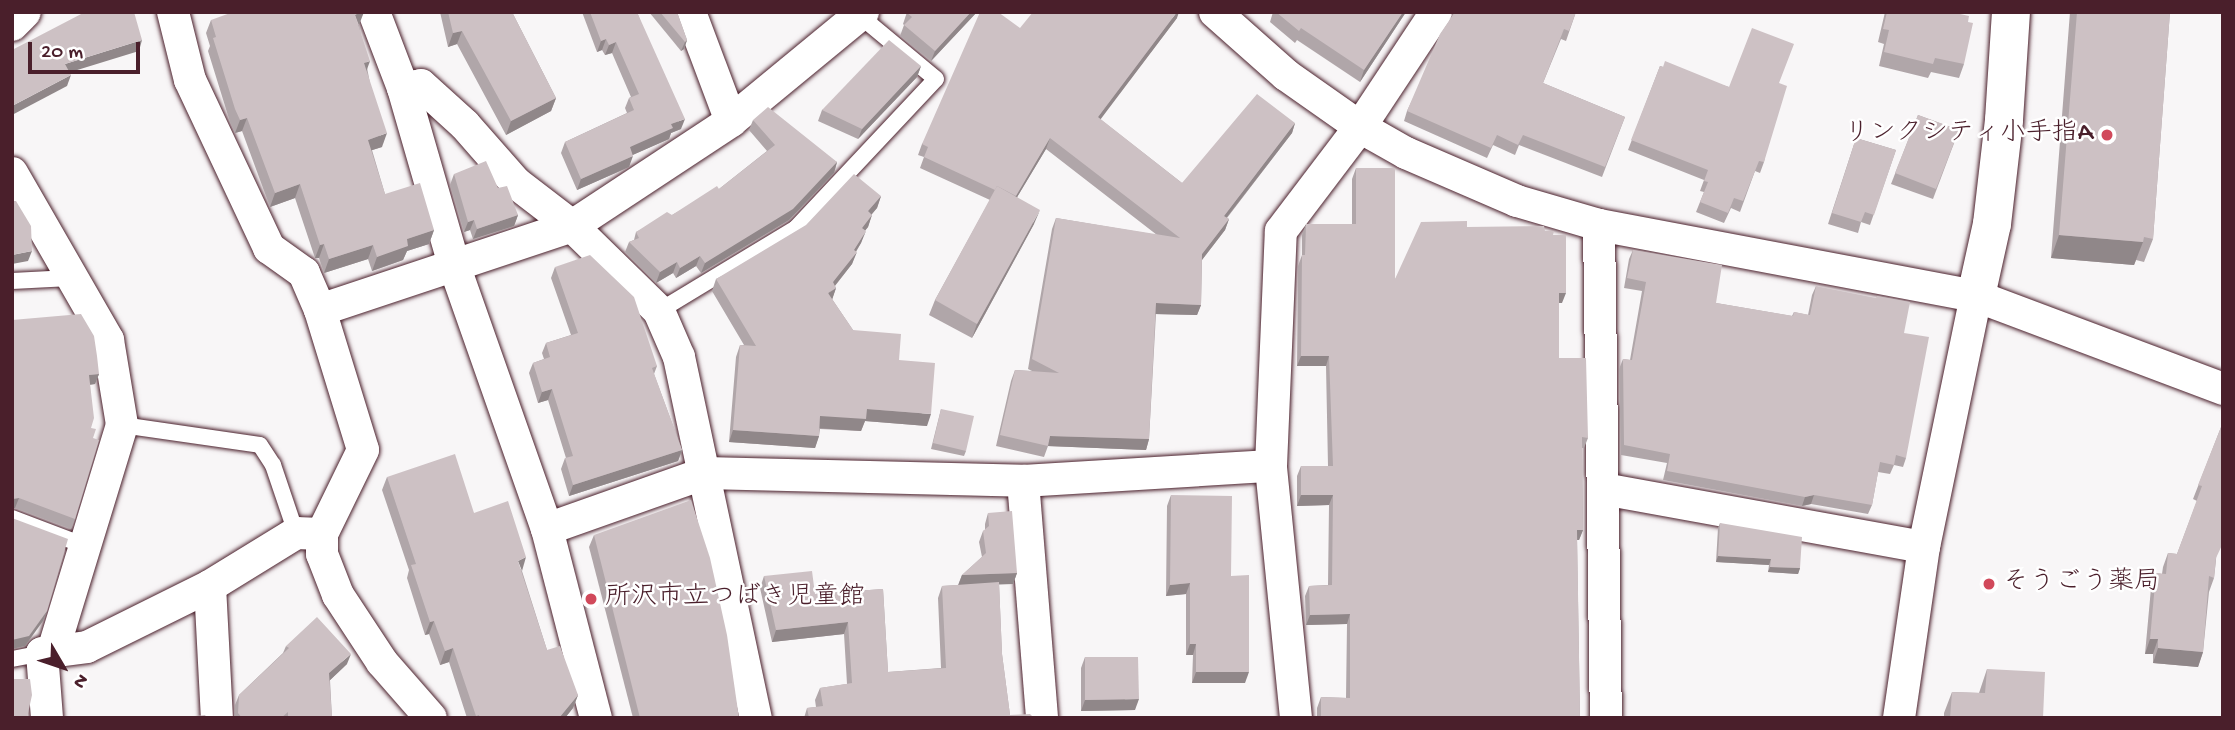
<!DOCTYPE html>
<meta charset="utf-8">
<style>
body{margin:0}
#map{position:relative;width:2235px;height:730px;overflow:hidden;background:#f8f6f7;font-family:"Gochi Hand","Klee One",sans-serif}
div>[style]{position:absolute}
.roads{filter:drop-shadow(0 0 2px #4a1f2b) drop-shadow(0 0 2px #4a1f2b)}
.lane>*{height:16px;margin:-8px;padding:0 8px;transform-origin:8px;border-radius:8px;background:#fff}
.street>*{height:32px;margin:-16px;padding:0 16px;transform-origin:16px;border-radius:16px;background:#fff}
.secondary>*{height:38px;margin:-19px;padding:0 19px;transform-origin:19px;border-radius:19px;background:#fff}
.wall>*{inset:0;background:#b0a6a9}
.shaded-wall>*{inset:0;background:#908789}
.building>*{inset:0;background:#cdc1c4}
.dots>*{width:19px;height:19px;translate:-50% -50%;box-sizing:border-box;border:4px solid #fff;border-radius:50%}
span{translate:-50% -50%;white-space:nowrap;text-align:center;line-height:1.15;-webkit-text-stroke:5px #fff;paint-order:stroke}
.poi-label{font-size:26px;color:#4a1f2b}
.right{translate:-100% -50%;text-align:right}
.left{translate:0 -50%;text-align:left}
.frame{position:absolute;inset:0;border:14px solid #4a1f2b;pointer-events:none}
.north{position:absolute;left:28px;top:632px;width:70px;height:70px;-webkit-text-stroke:5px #fff;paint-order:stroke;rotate:129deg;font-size:19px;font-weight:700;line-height:28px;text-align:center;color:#4a1f2b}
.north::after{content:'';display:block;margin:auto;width:24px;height:32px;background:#4a1f2b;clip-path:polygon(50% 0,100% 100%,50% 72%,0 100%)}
.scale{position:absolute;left:28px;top:42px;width:112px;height:32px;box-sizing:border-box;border:4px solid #4a1f2b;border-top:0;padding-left:9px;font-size:21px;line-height:24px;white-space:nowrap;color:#4a1f2b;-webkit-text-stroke:5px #fff;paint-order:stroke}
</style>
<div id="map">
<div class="roads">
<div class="lane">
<i style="left:12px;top:281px;width:58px;rotate:-3deg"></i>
<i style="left:659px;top:311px;width:160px;rotate:-31.2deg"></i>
<i style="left:796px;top:228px;width:204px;rotate:-46.8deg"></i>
<i style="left:936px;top:79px;width:99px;rotate:-140.3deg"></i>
<i style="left:122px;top:425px;width:139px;rotate:8.2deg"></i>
<i style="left:260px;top:445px;width:24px;rotate:57deg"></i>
<i style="left:273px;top:465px;width:72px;rotate:71.3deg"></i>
<i style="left:12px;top:518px;width:76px;rotate:20.8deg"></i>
<i style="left:12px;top:659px;width:31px;rotate:-11deg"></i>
</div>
<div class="street">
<i style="left:173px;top:12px;width:70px;rotate:76deg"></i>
<i style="left:190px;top:80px;width:186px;rotate:64.8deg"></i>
<i style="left:269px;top:248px;width:43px;rotate:35.5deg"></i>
<i style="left:304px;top:273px;width:40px;rotate:66.6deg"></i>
<i style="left:320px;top:310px;width:146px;rotate:72.9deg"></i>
<i style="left:363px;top:450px;width:93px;rotate:116deg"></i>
<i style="left:322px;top:534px;width:20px;rotate:90deg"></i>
<i style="left:322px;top:554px;width:44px;rotate:68.7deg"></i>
<i style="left:338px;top:595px;width:80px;rotate:56.7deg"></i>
<i style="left:382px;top:662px;width:74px;rotate:48.8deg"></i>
<i style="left:374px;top:12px;width:81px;rotate:69.1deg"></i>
<i style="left:403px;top:88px;width:184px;rotate:73.9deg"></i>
<i style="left:454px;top:265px;width:280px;rotate:70.6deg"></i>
<i style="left:547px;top:529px;width:195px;rotate:75.5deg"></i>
<i style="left:690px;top:12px;width:116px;rotate:69.4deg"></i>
<i style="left:1215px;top:12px;width:95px;rotate:41.6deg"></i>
<i style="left:1286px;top:75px;width:90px;rotate:35.1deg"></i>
<i style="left:1360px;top:127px;width:53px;rotate:29.5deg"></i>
<i style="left:1406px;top:153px;width:121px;rotate:23.4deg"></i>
<i style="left:1517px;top:201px;width:85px;rotate:16.3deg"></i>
<i style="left:1599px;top:225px;width:384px;rotate:10.7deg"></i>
<i style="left:1976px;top:296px;width:264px;rotate:20.6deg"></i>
<i style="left:12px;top:25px;width:18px;rotate:-45deg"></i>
<i style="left:403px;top:88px;width:18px;rotate:-9deg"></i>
<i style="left:421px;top:85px;width:59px;rotate:42.3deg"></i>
<i style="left:465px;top:125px;width:77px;rotate:48.7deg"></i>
<i style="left:516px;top:183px;width:71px;rotate:37.5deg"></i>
<i style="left:572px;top:226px;width:122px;rotate:44.3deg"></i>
<i style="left:659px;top:311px;width:50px;rotate:66.5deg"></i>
<i style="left:679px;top:357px;width:369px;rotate:78deg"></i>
<i style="left:12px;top:173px;width:193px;rotate:60.1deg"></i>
<i style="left:108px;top:340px;width:86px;rotate:80.6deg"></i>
<i style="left:122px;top:425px;width:236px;rotate:107deg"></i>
<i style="left:1599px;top:225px;width:493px;rotate:89.2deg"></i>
<i style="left:320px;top:310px;width:266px;rotate:-18.4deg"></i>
<i style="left:572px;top:226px;width:191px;rotate:-33.4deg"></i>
<i style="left:731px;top:121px;width:171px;rotate:-39.5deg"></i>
<i style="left:1023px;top:481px;width:238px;rotate:85.4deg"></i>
<i style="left:1604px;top:489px;width:325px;rotate:10.3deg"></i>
<i style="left:547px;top:529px;width:168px;rotate:-19.5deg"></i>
<i style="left:705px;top:473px;width:318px;rotate:1.4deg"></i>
<i style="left:1023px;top:481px;width:248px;rotate:-3.5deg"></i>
<i style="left:210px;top:586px;width:132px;rotate:87deg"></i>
<i style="left:47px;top:718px;width:65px;rotate:-94.4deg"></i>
<i style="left:42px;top:653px;width:45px;rotate:-7.6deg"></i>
<i style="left:87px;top:647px;width:137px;rotate:-26.4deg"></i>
<i style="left:210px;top:586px;width:101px;rotate:-31.6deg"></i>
<i style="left:296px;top:533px;width:26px;rotate:2deg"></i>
<i style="left:1296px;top:718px;width:253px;rotate:-95.7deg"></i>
<i style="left:1271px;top:466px;width:235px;rotate:-87.6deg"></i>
<i style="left:1281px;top:231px;width:131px;rotate:-52.8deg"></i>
<i style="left:1360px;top:127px;width:138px;rotate:-56.5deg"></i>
<i style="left:1899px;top:718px;width:173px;rotate:-81.7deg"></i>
<i style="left:1924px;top:547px;width:256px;rotate:-78.3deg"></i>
</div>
<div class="secondary">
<i style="left:1976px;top:296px;width:74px;rotate:-77.5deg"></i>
<i style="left:1992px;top:224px;width:105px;rotate:-83.4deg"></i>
<i style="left:2004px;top:120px;width:108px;rotate:-86.3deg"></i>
</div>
</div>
<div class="wall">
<i style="clip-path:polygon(440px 12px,512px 12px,556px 98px,551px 111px,506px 135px,457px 44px,448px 47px)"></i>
<i style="clip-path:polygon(582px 12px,637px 12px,681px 129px,671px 133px,669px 139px,632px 155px,629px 167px,577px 190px,561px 153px,565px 142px,627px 113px,625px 108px,629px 98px,631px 97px,612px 53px,605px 55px,602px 50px,597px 52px)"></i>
<i style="clip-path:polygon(649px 12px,677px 12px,687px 40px,684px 49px,681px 51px)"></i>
<i style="clip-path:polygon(907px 12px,977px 12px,931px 61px,900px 36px,904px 25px,903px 24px)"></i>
<i style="clip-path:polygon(1273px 12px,1406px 12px,1360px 82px,1297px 40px,1295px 43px,1270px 22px)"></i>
<i style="clip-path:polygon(1453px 12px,1576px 12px,1566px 41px,1561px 39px,1543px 83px,1625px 117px,1602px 177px,1519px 145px,1515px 155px,1493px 145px,1487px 158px,1404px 121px,1407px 111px,1452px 16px)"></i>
<i style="clip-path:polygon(1885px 12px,1951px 12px,1964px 64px,1959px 78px,1931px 72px,1928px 78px,1879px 66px,1884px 44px,1878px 42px)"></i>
<i style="clip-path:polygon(2070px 12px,2170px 12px,2153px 239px,2144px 262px,2136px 260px,2134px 265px,2051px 258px)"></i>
<i style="clip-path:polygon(1177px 18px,1100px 119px,1182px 183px,1295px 123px,1292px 133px,1227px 218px,1229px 219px,1225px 230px,1202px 260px,1201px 305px,1197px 315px,1156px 314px,1149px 439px,1146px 450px,1048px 446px,1044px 457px,996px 446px,1011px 381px,1015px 370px,1032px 371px,1028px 369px,1052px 229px,1056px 218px,1157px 235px,1046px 149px,1017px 197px,1034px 224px,972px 338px,929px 315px,935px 300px,990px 200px,920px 168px,924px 157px,918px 155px,922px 144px,1020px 28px)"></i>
<i style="clip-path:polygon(211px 20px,359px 25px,382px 147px,372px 150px,385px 194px,434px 230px,429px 244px,407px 251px,403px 260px,372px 271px,368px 259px,324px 273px,319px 258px,315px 258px,295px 198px,270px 207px,242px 131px,235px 133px,230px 122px,208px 51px,210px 46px,206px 33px)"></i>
<i style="clip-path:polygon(921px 66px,917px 77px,858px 139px,818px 121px,822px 110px)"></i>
<i style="clip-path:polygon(1660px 66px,1729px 87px,1779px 83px,1764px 162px,1760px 173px,1755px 171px,1740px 212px,1731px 208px,1724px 223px,1696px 212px,1704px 192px,1700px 191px,1704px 180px,1628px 150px)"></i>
<i style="clip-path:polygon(1918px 115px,1959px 130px,1933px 199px,1891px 184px)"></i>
<i style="clip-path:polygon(753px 120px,837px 162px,834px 173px,789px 220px,701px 273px,696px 266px,676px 278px,673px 273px,656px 283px,625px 252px,629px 242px,634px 240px,636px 232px,672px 215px,719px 189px,767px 151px,749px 130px)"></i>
<i style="clip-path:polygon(1856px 138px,1896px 150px,1870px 225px,1861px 222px,1858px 233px,1828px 224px)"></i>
<i style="clip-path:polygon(1356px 168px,1395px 279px,1467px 227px,1545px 231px,1553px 235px,1562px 303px,1559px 303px,1559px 358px,1588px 438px,1584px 448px,1582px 448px,1583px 530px,1579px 540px,1577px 540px,1580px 718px,1317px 718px,1317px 708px,1321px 697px,1346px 698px,1347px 624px,1306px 625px,1305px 596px,1309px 586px,1328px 585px,1329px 505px,1297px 506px,1297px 476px,1301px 466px,1328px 466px,1326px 366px,1297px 366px,1298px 266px,1302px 255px,1302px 235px,1306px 224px,1352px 224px,1352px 179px)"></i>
<i style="clip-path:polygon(454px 174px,498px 188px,518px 215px,514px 226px,473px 239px,470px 230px,464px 232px,450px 185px)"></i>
<i style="clip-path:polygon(881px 196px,877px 208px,872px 214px,868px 227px,865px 230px,861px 243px,856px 252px,852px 264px,835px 286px,836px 288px,832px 299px,853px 330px,899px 360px,927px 426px,865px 421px,861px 431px,820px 429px,819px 436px,815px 448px,729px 442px,736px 357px,740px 345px,744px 345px,712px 291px,716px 279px)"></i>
<i style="clip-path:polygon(1633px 250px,1716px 303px,1792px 316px,1794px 312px,1808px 315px,1812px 295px,1816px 286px,1904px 333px,1906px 458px,1903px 467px,1894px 465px,1890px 474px,1878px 472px,1872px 505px,1868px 514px,1811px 504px,1802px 506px,1663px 480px,1667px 463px,1621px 455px,1619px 369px,1623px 359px,1630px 360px,1642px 291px,1624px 288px,1629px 259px)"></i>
<i style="clip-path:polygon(555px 267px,657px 366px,654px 374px,682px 450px,678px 461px,569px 496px,561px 469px,565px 458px,566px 458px,548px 400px,538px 403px,529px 373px,533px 363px,544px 359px,542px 353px,546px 343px,571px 335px,551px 278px)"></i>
<i style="clip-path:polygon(12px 320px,99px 374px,95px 384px,90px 385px,91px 428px,93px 438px,75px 519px,71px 529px,15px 508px,12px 508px)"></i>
<i style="clip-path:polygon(941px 409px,966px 451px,964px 456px,931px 449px)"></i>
<i style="clip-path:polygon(2223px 422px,2216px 560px,2214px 578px,2209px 592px,2203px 652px,2198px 667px,2153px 663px,2153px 654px,2145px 654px,2151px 588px,2156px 573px,2162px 574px,2163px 567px,2168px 553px,2177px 554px,2197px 501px,2193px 499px)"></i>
<i style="clip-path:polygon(387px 477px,474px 513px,522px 571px,547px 650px,578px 695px,573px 708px,565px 718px,467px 718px,449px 662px,440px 665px,429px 634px,425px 635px,407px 578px,409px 570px,382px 490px)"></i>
<i style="clip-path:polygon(1171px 495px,1231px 576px,1245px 683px,1192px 683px,1193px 655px,1186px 655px,1186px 594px,1166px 596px,1167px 506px)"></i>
<i style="clip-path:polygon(988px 513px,1017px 573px,1013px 584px,999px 584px,1002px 654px,1010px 715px,1034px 718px,804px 718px,807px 708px,816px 707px,815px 700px,820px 688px,847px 684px,844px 634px,772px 642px,760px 588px,764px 576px,815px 594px,883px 589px,888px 672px,941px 668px,938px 598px,942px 586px,958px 585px,962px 575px,982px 557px,979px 542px,983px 531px,985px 530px,985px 524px)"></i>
<i style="clip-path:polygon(1720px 523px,1800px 568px,1798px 574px,1768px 572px,1769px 565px,1716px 562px,1718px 528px)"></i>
<i style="clip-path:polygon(594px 535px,739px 718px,633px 718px,589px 547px)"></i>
<i style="clip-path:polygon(286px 646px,347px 664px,330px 680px,332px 718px,234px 718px,235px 705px,239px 695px,283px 653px)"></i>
<i style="clip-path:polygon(1085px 657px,1135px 710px,1081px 711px,1081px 668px)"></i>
<i style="clip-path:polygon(1987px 669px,2043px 718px,1944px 718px,1944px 713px,1952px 692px,1979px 693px)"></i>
</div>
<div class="shaded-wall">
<i style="clip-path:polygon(361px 12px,364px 12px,359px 25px,355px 15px)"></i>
<i style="clip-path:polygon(971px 12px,977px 12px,931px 61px,935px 51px)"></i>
<i style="clip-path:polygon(1177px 12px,1179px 12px,1177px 18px,1094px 128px,1098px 117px)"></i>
<i style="clip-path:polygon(1403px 12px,1406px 12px,1360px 82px,1364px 70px)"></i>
<i style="clip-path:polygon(462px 31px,457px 44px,448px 47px,453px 33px)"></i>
<i style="clip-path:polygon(606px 39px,602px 50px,597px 52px,601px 41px)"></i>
<i style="clip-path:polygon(142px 40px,139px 51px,61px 75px,65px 64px)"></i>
<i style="clip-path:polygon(687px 40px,684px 49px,681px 51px,685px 42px)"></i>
<i style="clip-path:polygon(616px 42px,612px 53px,605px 55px,609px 45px)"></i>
<i style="clip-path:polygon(370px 61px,365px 75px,364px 63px)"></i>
<i style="clip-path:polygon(921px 66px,917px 77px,858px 139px,862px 129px)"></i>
<i style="clip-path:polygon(71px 75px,67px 86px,12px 115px,12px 106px)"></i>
<i style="clip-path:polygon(556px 98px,551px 111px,506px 135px,511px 121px)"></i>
<i style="clip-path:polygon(247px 118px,242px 131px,235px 133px,240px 120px)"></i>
<i style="clip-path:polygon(685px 119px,681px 129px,671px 133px,669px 139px,626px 158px,630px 147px,671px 124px)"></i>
<i style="clip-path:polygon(1295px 123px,1292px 133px,1220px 226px,1224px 216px)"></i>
<i style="clip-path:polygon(387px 133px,382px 147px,363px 153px,368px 140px)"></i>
<i style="clip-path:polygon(1050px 138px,1046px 149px,1010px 209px,1014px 198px)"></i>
<i style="clip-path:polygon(633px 156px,629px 167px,577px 190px,581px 179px)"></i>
<i style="clip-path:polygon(837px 162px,834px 173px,789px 220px,701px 273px,705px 263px)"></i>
<i style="clip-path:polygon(300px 184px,295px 198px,270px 207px,275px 193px)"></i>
<i style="clip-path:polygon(881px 196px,877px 208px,864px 223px,868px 211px)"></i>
<i style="clip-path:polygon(1040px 210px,1034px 224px,972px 338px,977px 324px)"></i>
<i style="clip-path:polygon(518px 215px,514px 226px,473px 239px,477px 229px)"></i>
<i style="clip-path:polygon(872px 215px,868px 227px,858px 240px,862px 228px)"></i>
<i style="clip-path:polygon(1229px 219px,1225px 230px,1198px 265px,1202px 254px)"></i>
<i style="clip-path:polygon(474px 220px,470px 230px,464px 232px,468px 222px)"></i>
<i style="clip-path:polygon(434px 230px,429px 244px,407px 251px,403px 260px,372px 271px,377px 257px,407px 239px)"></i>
<i style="clip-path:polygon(866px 231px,861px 243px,851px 259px,857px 252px,852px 264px,829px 293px,836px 288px,832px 300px,824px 305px,833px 282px)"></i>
<i style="clip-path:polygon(2059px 235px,2143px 242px,2134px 265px,2051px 258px)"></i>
<i style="clip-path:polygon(324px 244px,319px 258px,315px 258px,320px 245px)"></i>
<i style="clip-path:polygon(373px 245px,368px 259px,324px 273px,329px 259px)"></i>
<i style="clip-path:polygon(32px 251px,28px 261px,12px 264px,12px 255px)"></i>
<i style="clip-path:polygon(700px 256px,696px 266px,676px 278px,680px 268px)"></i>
<i style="clip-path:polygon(677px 262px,673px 273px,656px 283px,660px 272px)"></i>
<i style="clip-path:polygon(1559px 293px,1566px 293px,1562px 303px,1555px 303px)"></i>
<i style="clip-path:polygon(1156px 303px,1201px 305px,1197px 315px,1153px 314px)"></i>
<i style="clip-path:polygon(1301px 356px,1329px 356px,1326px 366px,1297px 366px)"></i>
<i style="clip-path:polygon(99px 374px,95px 384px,85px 385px,89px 375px)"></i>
<i style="clip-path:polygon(552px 389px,548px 400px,538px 403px,542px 392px)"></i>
<i style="clip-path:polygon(867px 409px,931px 414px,927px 426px,865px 421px,861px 431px,816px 428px,820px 416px)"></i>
<i style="clip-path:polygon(733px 430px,819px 436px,815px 448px,729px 442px)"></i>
<i style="clip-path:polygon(1050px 436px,1149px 439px,1146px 450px,1047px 446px)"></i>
<i style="clip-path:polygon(682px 450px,678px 461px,569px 496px,573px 485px)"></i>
<i style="clip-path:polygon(1301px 495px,1333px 495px,1329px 505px,1297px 506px)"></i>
<i style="clip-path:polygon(1814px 495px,1811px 504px,1802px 506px,1805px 497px)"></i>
<i style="clip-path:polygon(19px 498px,15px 508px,12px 508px,12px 499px)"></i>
<i style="clip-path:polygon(1577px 530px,1583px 530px,1579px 540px,1573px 540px)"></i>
<i style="clip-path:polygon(1718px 556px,1771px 559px,1769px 565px,1716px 562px)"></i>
<i style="clip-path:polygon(526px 557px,522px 571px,518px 561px)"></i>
<i style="clip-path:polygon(1770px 567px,1800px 568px,1798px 574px,1768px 572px)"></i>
<i style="clip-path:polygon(1017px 573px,1013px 584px,958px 586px,962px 575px)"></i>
<i style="clip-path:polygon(1190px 583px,1186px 594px,1166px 596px,1170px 585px)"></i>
<i style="clip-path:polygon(47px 611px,43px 621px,25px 646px,12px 649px,12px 640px)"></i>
<i style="clip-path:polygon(1350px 614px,1347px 624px,1306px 625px,1310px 615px)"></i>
<i style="clip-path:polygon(434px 621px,429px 634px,425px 635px,430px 622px)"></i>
<i style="clip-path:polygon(848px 622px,844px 634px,772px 642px,776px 630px)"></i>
<i style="clip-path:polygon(2150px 639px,2158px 639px,2153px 654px,2145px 654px)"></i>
<i style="clip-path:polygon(1190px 644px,1196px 644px,1193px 655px,1186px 655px)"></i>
<i style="clip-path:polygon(453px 648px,449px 662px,440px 665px,445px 651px)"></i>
<i style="clip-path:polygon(2158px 648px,2203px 652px,2198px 667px,2153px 663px)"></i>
<i style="clip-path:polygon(351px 654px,347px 664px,326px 684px,329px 673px)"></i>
<i style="clip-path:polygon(1196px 672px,1249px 672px,1245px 683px,1192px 683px)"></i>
<i style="clip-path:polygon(578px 695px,573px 708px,565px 718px,559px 718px)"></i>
<i style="clip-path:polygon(1139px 699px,1135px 710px,1081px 711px,1085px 700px)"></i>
</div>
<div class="building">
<i style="clip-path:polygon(85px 12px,134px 12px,142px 40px,65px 64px,71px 75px,12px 106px,12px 50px)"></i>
<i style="clip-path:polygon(233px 12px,361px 12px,355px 15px,370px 61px,364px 63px,387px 133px,368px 140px,385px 194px,420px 183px,434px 230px,407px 239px,408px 246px,377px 257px,373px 245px,329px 259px,324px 244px,320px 245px,300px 184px,275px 193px,247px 118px,240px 120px,235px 109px,213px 38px,216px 37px,211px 20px)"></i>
<i style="clip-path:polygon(448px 12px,512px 12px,556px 98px,511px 121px,462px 31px,453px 33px)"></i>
<i style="clip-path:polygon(590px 12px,637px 12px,685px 119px,671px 124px,673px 128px,630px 147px,633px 156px,581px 179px,565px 142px,634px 110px,629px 98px,639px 94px,616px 42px,609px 45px,606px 39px,601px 41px)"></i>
<i style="clip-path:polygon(660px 12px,677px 12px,687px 40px,685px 42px)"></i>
<i style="clip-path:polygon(907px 12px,971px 12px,935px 51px,904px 25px,912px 17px,907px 13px)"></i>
<i style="clip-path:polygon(980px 12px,998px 12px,1020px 28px,1033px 12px,1177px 12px,1098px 117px,1182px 183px,1257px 94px,1295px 123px,1224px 216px,1229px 219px,1202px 254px,1201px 305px,1156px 303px,1149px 439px,1050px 436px,1048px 446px,1000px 435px,1015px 370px,1059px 373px,1032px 359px,1056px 218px,1180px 238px,1050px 138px,1016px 196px,997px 186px,995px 190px,924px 157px,928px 147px,922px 144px)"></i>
<i style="clip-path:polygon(1276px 12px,1403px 12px,1364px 70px,1301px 28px,1299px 31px)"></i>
<i style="clip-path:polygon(1455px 12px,1576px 12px,1569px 31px,1564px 29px,1543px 83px,1625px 117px,1605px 167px,1523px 135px,1518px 145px,1497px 135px,1491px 148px,1407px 111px,1440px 34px)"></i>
<i style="clip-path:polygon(1887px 12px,1951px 12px,1969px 16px,1968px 22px,1973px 23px,1964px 64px,1935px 58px,1933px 64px,1884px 52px,1889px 30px,1883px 29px)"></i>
<i style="clip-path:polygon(2077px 12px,2170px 12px,2153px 239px,2144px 237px,2143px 242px,2059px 235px)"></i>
<i style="clip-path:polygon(1752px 28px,1794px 44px,1779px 83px,1787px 86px,1764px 162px,1759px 161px,1743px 201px,1734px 198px,1728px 213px,1700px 202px,1708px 182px,1704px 181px,1708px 170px,1631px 140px,1660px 66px,1663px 67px,1665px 61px,1729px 87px)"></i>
<i style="clip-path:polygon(889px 40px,921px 66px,862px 129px,822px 110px)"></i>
<i style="clip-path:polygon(768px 107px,837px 162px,793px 209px,705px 263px,700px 256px,680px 268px,677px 262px,660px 272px,629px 242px,639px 238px,636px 232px,667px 212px,672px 215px,717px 186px,719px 189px,775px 145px,753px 120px)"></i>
<i style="clip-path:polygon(1918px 115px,1959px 130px,1936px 189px,1895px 173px)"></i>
<i style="clip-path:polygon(1856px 138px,1896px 150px,1874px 215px,1865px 212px,1861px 222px,1832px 213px)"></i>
<i style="clip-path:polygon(486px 161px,498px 188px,507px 186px,518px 215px,477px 229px,474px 220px,468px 222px,454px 174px)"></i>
<i style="clip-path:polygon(1356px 168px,1395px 168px,1395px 279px,1421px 222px,1467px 221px,1467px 227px,1544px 226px,1545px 231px,1554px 231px,1553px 235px,1566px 235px,1566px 293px,1559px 293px,1559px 358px,1586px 358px,1588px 438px,1582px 437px,1583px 530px,1577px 530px,1580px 718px,1321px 718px,1321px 697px,1350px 698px,1350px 614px,1310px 615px,1309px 586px,1332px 585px,1333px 495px,1301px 495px,1301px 466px,1333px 466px,1329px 356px,1301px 356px,1302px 255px,1305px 255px,1306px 224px,1356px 224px)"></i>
<i style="clip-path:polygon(854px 174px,881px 196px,868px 211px,872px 215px,862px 228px,866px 231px,854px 250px,857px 252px,833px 282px,836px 288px,828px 293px,853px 330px,901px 334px,899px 360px,935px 363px,931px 414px,867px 409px,866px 419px,820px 416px,819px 436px,733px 430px,740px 345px,756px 346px,716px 279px,806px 225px)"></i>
<i style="clip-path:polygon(997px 186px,1040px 210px,977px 324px,935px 300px)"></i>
<i style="clip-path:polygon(12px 201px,16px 201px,31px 226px,32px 251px,12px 255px)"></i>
<i style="clip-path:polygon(1633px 250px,1722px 265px,1716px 303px,1793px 316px,1794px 312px,1810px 315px,1816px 286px,1876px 298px,1877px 296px,1910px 302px,1904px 333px,1929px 337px,1906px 458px,1896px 455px,1894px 465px,1880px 462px,1872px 505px,1814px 495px,1805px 497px,1667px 471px,1670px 454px,1624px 445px,1623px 359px,1632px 360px,1646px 282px,1627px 278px)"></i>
<i style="clip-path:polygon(590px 255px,634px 297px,657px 366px,652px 368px,682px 450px,573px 485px,565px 458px,573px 456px,552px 389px,542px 392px,533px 363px,550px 357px,546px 343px,578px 333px,555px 267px)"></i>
<i style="clip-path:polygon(81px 314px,94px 336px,97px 356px,99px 374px,89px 375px,94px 418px,91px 428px,96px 429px,93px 438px,99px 440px,75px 519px,19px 498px,12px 499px,12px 320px)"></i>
<i style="clip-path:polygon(941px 409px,974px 416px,966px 451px,933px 443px)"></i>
<i style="clip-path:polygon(2223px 422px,2223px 543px,2216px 558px,2214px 578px,2209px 576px,2203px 652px,2158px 648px,2158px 639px,2150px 639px,2156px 573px,2166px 574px,2168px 553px,2177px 554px,2202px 486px,2198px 485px)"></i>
<i style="clip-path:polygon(455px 454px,474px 513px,508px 501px,526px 557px,518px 561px,547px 650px,560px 646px,578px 695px,559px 718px,480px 718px,479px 715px,476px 716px,453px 648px,445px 651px,434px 621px,430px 622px,411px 565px,416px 564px,387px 477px)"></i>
<i style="clip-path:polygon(1171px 495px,1232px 496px,1231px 576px,1249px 575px,1249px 672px,1196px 672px,1196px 644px,1190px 644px,1190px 583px,1170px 585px)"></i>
<i style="clip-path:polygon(691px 500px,710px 558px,727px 635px,739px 718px,640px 718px,594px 535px)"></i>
<i style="clip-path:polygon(1012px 511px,1017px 573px,962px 575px,986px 553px,983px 531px,989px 526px,988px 513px)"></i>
<i style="clip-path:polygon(12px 518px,68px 539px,47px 611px,29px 636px,12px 640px)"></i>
<i style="clip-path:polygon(1720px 523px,1802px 537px,1800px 568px,1770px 567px,1771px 559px,1718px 556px)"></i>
<i style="clip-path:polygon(812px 571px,815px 594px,883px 589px,888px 672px,946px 668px,942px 586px,999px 582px,1002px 654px,1010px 715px,1030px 714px,1034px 718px,809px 718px,807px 708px,823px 706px,820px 688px,852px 683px,848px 622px,776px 630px,764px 576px)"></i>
<i style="clip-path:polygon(317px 617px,351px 654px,329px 673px,332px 718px,288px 718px,288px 712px,281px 718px,242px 718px,238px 713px,239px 695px,289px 648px,286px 646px)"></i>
<i style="clip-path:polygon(1085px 657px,1138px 657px,1139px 699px,1085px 700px)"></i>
<i style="clip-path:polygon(1987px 669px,2045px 672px,2043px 718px,1950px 718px,1952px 692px,1985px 693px)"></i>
<i style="clip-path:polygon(12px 679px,30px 679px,32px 695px,27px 718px,12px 718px)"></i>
<i style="clip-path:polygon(205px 715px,207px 718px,176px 718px)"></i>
</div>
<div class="dots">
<i style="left:2107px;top:135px;background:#d1495b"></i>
<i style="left:1989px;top:584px;background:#d1495b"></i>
<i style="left:591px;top:599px;background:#d1495b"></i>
</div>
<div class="poi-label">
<span class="right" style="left:2093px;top:135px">リンクシティ小手指A</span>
<span class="left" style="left:2003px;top:584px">そうごう薬局</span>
<span class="left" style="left:605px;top:599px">所沢市立つばき児童館</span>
</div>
<div class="frame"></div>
<div class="north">N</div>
<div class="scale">20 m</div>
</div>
